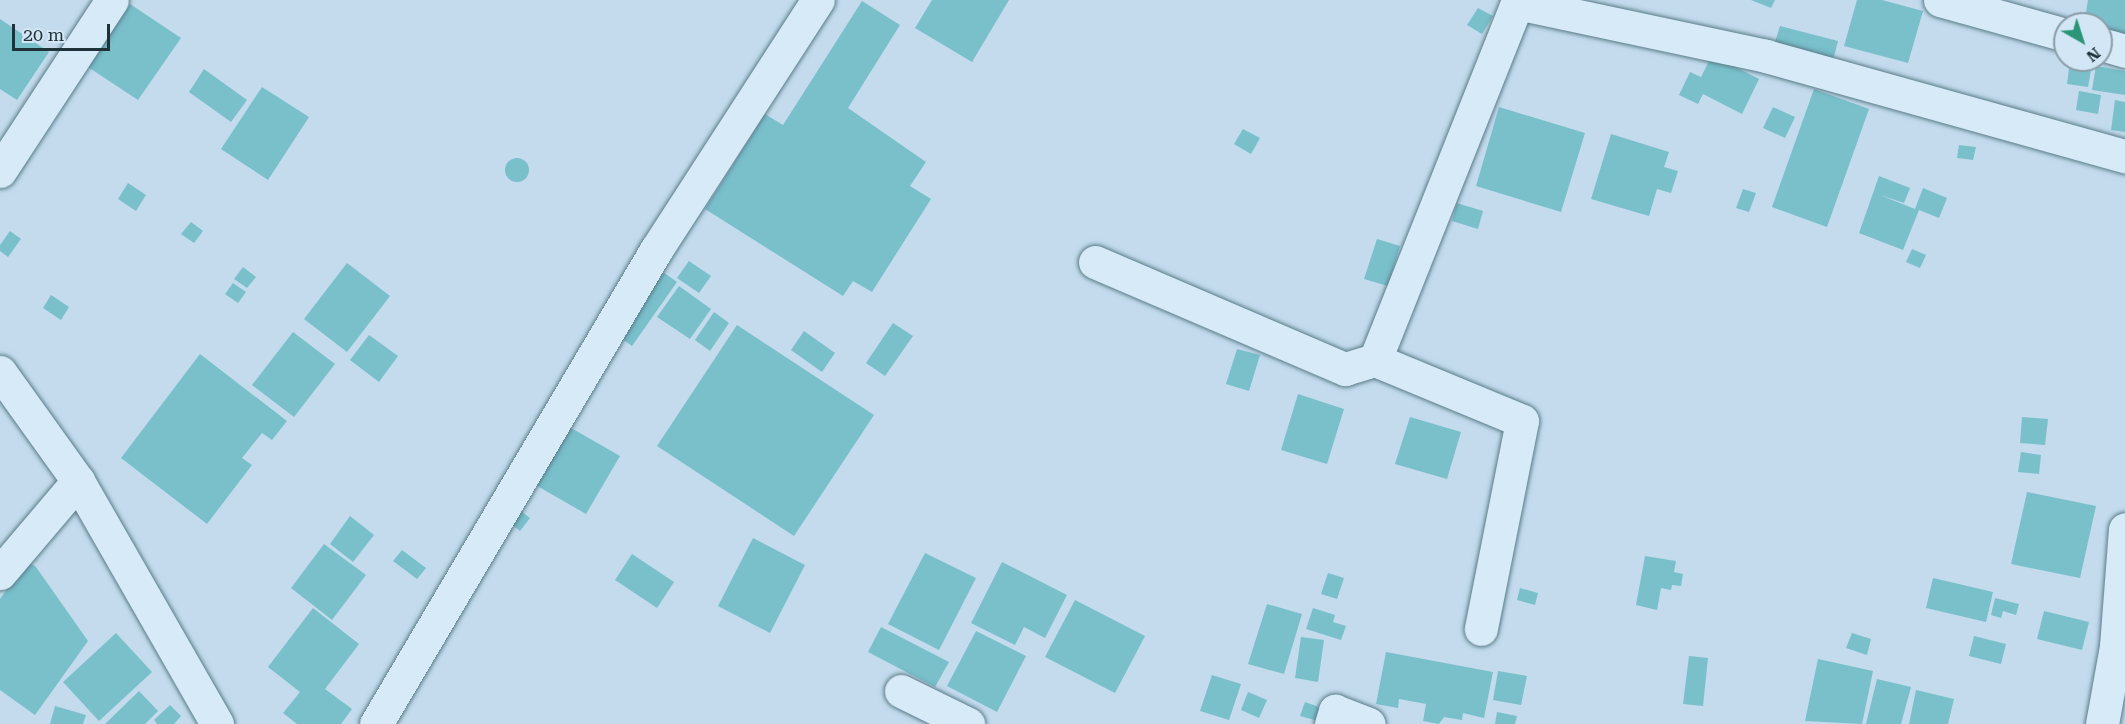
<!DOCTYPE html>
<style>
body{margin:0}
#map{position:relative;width:2125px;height:724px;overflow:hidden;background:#c3dbed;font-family:"Roboto Serif",serif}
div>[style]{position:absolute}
.building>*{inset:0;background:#79c0cb}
.round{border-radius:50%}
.roads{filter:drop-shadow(0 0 2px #5a7c87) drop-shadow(0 0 2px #5a7c87)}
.minor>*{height:33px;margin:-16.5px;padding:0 16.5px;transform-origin:16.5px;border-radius:16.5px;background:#d6eaf8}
span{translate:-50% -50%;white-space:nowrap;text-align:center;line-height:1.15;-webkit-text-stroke:6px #d2e6f5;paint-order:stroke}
.north{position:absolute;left:2053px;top:12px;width:60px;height:60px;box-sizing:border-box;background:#d2e6f5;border:2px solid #8a9ea9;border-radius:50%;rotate:141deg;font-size:16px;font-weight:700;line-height:24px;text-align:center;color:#1e3237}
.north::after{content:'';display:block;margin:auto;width:21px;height:27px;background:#2b9577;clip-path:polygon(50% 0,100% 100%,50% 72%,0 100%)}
.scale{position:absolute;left:12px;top:24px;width:98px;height:27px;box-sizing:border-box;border:3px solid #1e3237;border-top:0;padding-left:8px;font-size:18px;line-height:21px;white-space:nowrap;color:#1e3237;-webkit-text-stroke:4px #d2e6f5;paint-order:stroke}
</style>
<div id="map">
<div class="building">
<i style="clip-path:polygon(932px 0,1009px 0,972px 62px,915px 28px)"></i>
<i style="clip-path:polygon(1751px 0,1775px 0,1771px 8px)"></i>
<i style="clip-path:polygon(1857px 0,1882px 0,1923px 11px,1908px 63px,1844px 46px)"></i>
<i style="clip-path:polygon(2088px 0,2125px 0,2125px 34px,2101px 30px,2101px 24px,2084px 24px)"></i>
<i style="clip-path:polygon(862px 1px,900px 25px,848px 108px,926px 162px,910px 186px,931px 199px,872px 292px,853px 281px,843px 296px,705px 209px,765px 114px,783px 125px)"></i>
<i style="clip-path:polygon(130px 4px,181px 38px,138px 100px,88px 67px)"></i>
<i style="clip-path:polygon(1478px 8px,1493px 16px,1482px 34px,1467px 25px)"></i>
<i style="clip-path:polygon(0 19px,49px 52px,17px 100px,0 89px)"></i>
<i style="clip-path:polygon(1780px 26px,1838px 41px,1832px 64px,1774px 45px)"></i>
<i style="clip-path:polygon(1712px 55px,1759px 79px,1742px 114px,1703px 94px,1698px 104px,1679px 95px,1690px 72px,1701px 77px)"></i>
<i style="clip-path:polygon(2070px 61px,2092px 64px,2088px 87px,2067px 84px)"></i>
<i style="clip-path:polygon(2096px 66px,2125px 71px,2125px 95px,2092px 90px)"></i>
<i style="clip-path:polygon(204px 69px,247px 100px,231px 122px,189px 92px)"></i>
<i style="clip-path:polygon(262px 87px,309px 117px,268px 180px,221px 149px)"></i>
<i style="clip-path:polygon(1814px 89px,1869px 109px,1827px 227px,1772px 207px)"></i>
<i style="clip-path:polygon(2079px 91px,2101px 95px,2098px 114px,2076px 110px)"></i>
<i style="clip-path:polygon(2115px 100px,2125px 102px,2125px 132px,2111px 130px)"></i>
<i style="clip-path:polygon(1499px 107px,1585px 133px,1561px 212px,1476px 186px)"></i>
<i style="clip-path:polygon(1773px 107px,1795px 117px,1785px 138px,1763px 128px)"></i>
<i style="clip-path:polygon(1243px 129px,1260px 138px,1251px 154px,1234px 144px)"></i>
<i style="clip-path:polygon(1611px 134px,1669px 152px,1664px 167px,1678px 171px,1671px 193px,1657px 189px,1649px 216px,1591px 199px)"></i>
<i style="clip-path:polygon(1959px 145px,1976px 147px,1973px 160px,1957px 158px)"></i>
<i class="round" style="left:505px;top:158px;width:24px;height:24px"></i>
<i style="clip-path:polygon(1879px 176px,1910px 188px,1904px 203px,1880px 195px,1915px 209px,1923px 188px,1947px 198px,1939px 218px,1919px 210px,1903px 250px,1859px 233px)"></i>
<i style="clip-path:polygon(128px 183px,146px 195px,136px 211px,118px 199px)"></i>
<i style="clip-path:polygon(1743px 189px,1756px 193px,1749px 212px,1736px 208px)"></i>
<i style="clip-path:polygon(1457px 203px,1483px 211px,1478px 229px,1452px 221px)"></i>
<i style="clip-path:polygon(191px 222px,203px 231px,194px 243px,181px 234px)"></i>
<i style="clip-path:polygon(10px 231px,21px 239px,8px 257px,0 251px,0 245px)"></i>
<i style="clip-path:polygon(1377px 239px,1400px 246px,1388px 286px,1364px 279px)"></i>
<i style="clip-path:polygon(1912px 249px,1926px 255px,1920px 268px,1906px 262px)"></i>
<i style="clip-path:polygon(689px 261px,711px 276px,699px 293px,677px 278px)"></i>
<i style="clip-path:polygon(347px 263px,390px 296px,347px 352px,304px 319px)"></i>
<i style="clip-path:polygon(243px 267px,256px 277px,247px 288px,234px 279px)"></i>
<i style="clip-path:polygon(663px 272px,677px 282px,632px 346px,618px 336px)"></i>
<i style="clip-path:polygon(233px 283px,246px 292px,238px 303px,225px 294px)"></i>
<i style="clip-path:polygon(679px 286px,711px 309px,690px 339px,657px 317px)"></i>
<i style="clip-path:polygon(51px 295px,69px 307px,61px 320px,43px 308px)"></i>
<i style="clip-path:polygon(714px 312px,729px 323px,710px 351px,695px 340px)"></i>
<i style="clip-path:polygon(893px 323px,913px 336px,885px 376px,866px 363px)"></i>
<i style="clip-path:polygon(737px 325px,874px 415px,794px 536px,657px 446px)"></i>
<i style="clip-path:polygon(804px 331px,835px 353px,822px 372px,791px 350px)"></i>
<i style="clip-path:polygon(293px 332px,335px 364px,294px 417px,252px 385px)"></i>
<i style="clip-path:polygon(369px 335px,398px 356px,379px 382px,350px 360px)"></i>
<i style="clip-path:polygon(1237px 349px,1260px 355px,1249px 391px,1226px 384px)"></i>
<i style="clip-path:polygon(200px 354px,287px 421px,272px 440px,262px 433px,242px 458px,252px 465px,207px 524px,121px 458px)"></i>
<i style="clip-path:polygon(1298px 394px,1344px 409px,1327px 464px,1281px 450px)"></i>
<i style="clip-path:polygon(1410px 417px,1461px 432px,1447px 479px,1395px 464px)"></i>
<i style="clip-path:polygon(2022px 417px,2048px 419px,2045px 445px,2020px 443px)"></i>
<i style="clip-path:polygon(566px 425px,620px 456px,586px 514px,532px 483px)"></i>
<i style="clip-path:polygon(2021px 452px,2041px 455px,2039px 474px,2018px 472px)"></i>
<i style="clip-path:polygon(2027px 492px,2096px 506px,2080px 578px,2011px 564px)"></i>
<i style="clip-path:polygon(516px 507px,530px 518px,520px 531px,506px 520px)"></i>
<i style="clip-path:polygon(350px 516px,374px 535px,353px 562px,330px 544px)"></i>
<i style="clip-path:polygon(753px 538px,805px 565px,770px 633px,718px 606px)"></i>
<i style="clip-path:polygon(324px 544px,366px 575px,332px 620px,291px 588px)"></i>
<i style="clip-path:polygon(402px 550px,426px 568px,417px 579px,393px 561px)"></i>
<i style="clip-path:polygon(925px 553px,976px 578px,939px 650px,888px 624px)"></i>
<i style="clip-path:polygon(632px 554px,674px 582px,657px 608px,615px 580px)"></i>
<i style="clip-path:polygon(1645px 556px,1676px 561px,1674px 572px,1683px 574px,1681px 586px,1672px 585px,1671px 590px,1661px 588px,1657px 610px,1636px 605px)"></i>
<i style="clip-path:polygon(27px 561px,36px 567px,88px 641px,35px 715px,0 690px,0 599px)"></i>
<i style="clip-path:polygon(1002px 562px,1067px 595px,1045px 638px,1024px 627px,1015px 645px,971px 623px)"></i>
<i style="clip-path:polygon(1328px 573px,1344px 578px,1337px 599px,1321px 594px)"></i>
<i style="clip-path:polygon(1933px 578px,1993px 592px,1986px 622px,1926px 608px)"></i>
<i style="clip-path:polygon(1520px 588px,1538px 593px,1535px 605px,1517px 600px)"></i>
<i style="clip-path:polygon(1995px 598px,2019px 604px,2016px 615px,2003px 611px,2001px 618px,1991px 615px)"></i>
<i style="clip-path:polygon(1075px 600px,1145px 636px,1115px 693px,1045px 657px)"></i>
<i style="clip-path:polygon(1267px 604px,1302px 614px,1284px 674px,1248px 664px)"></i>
<i style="clip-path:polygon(313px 608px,359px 644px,325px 689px,352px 709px,341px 724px,297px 724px,283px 713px,300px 692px,268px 667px)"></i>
<i style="clip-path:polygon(1313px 608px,1335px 615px,1333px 622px,1346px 626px,1341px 640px,1306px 629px)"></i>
<i style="clip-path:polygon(2044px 611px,2089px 622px,2082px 650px,2037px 639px)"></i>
<i style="clip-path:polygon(881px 627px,949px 662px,935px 687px,868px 652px)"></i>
<i style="clip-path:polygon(976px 631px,1026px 656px,997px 712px,947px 686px)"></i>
<i style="clip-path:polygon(116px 633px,152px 672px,99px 721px,63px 682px)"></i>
<i style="clip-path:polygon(1852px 633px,1871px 639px,1867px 655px,1846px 648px)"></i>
<i style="clip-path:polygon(1974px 636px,2006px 644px,2001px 664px,1969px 656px)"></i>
<i style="clip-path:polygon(1301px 637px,1324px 640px,1318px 682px,1295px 678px)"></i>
<i style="clip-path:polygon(1386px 652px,1493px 672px,1484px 718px,1463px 713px,1462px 720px,1444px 717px,1439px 724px,1423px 721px,1426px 704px,1399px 699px,1398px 708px,1376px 704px)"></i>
<i style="clip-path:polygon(1689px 656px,1708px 658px,1703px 706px,1683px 704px)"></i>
<i style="clip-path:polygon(1818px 659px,1873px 671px,1862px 724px,1805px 721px)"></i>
<i style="clip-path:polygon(1498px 671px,1527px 676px,1521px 705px,1493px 700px)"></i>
<i style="clip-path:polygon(1212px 675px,1241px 684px,1229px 720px,1200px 711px)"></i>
<i style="clip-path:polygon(1877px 679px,1911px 687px,1901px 724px,1866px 724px)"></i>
<i style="clip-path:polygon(1916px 690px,1954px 699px,1948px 724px,1909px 724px)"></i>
<i style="clip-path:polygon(139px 691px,158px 711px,145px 724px,105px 724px)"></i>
<i style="clip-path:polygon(1248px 692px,1267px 700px,1259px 718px,1241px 710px)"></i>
<i style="clip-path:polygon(1305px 702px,1322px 708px,1318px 721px,1300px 716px)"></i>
<i style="clip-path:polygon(170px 705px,181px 716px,174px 724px,157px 724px,154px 720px)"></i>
<i style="clip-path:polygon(55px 706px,86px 715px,83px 724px,50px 724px)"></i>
<i style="clip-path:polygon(1497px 712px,1517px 716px,1515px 724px,1495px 724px)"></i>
</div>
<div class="roads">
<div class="minor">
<i style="left:1940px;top:0;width:130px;rotate:15.6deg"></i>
<i style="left:2101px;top:44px;width:25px;rotate:16deg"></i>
<i style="left:0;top:171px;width:204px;rotate:-56.8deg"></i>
<i style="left:1095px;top:262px;width:272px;rotate:23.2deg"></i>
<i style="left:1345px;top:369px;width:31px;rotate:-17deg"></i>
<i style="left:1375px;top:360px;width:384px;rotate:-68.3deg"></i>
<i style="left:1517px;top:3px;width:255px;rotate:12deg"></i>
<i style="left:1766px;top:56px;width:373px;rotate:15.6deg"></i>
<i style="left:1375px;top:360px;width:159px;rotate:22.5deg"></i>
<i style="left:1522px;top:421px;width:212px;rotate:101.2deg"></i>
<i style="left:0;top:372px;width:134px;rotate:54.4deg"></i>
<i style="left:78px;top:481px;width:280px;rotate:60.2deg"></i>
<i style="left:0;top:573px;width:121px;rotate:-49.7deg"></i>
<i style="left:901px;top:691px;width:75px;rotate:26.2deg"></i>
<i style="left:376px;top:724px;width:551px;rotate:-59.43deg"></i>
<i style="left:656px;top:250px;width:298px;rotate:-57.1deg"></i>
<i style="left:1331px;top:724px;width:14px;rotate:-73deg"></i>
<i style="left:1335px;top:711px;width:36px;rotate:21deg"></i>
<i style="left:2102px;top:724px;width:79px;rotate:-79.8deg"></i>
<i style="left:2116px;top:646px;width:117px;rotate:-85.6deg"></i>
</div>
</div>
<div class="north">N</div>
<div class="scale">20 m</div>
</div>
